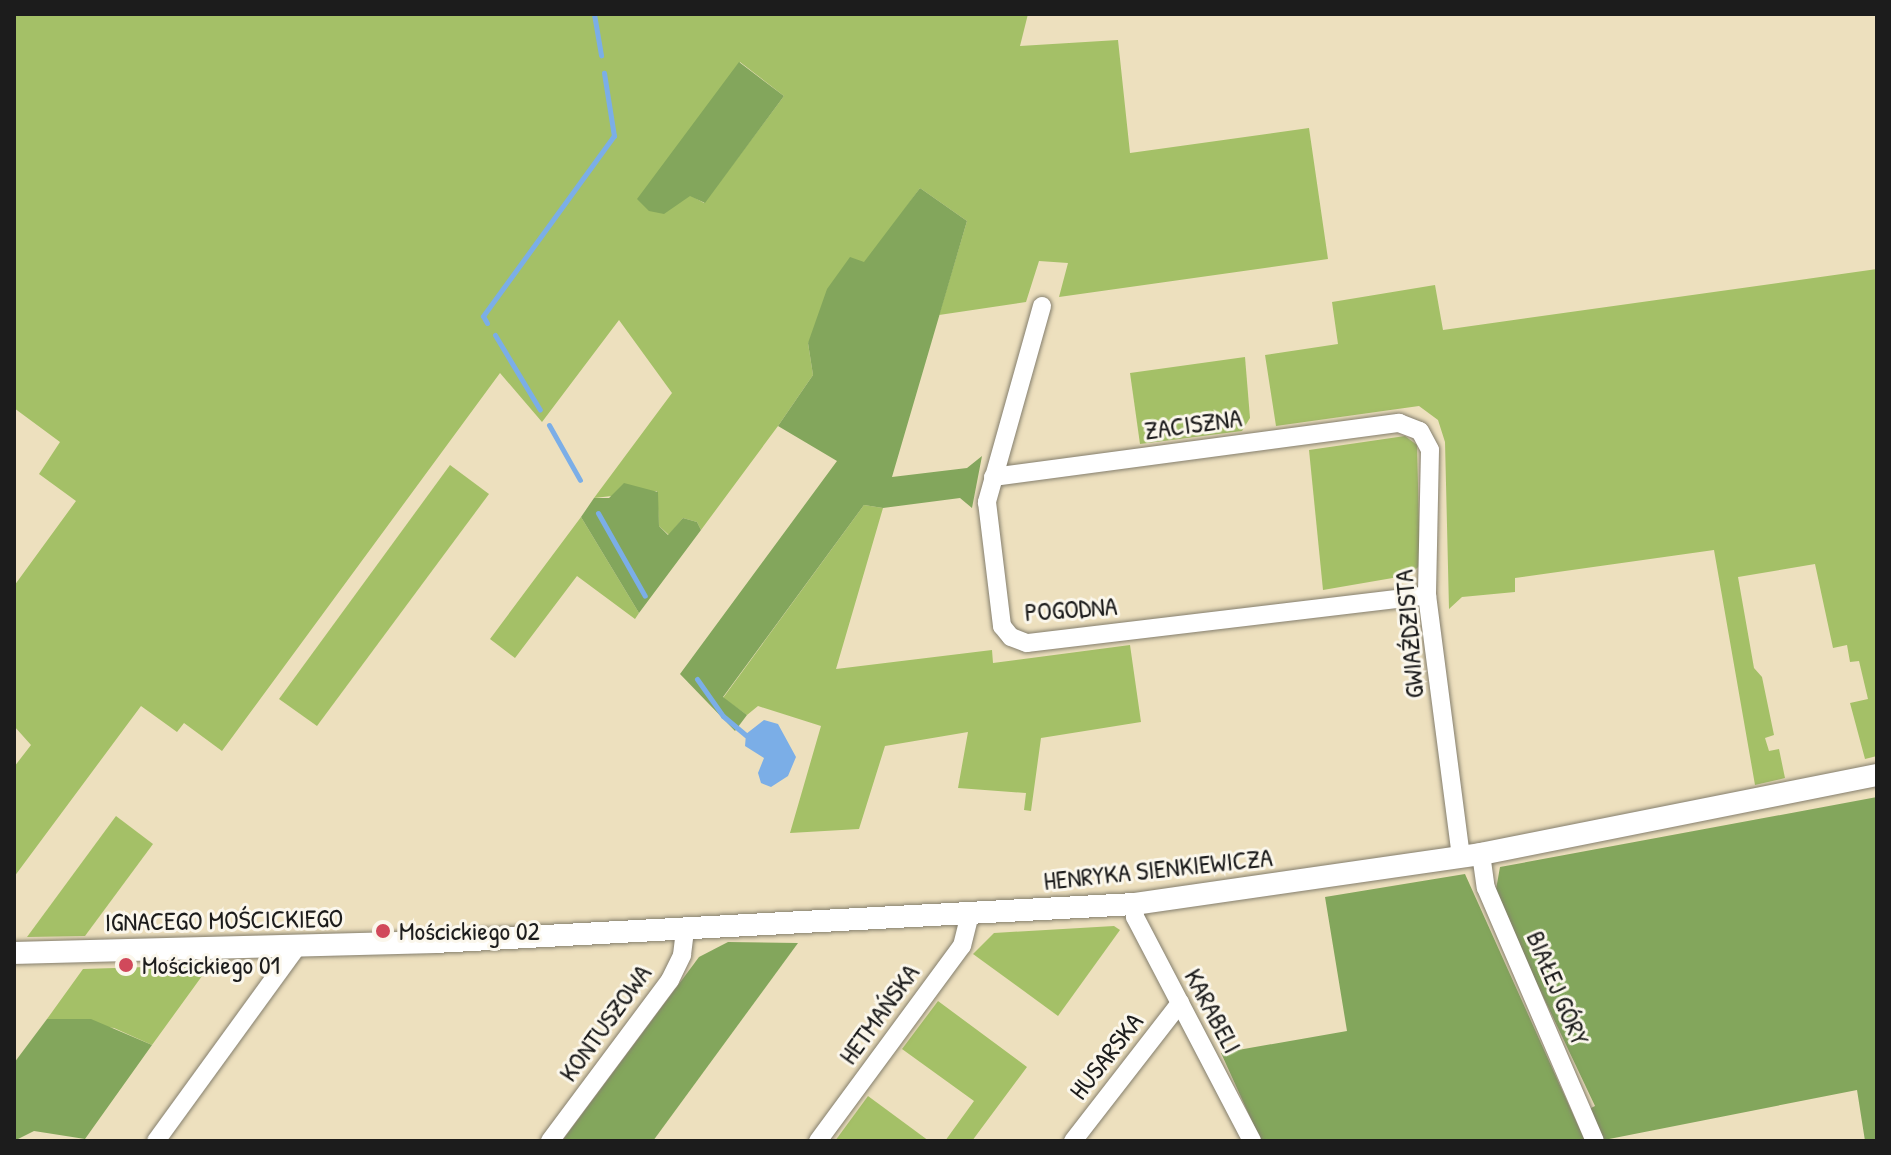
<!DOCTYPE html>
<meta charset="utf-8">
<style>
body{margin:0}
#map{position:relative;width:1891px;height:1155px;overflow:hidden;background:#ede0be;font-family:"Patrick Hand",sans-serif}
div>[style]{position:absolute}
.green>*{inset:0;background:#a4c067}
.forest>*{inset:0;background:#83a65c}
.water>*{inset:0;background:#7baee7}
.stream>*{height:5px;margin:-2.5px;padding:0 2.5px;transform-origin:2.5px;border-radius:2.5px;background:#7baee7}
.roads{filter:drop-shadow(0 0 2px #847e6d) drop-shadow(0 0 2px #847e6d)}
.minor>*{height:18px;margin:-9px;padding:0 9px;transform-origin:9px;border-radius:9px;background:#fff}
.tertiary>*{height:22px;margin:-11px;padding:0 11px;transform-origin:11px;border-radius:11px;background:#fff}
.dots>*{width:22px;height:22px;translate:-50% -50%;box-sizing:border-box;border:4px solid #fbf7ec;border-radius:50%}
span{translate:-50% -50%;white-space:nowrap;text-align:center;line-height:1.15;-webkit-text-stroke:6px #fbf7ec;paint-order:stroke}
.street-label{font-size:26px;color:#1c1c1c}
.poi-label{font-size:26px;color:#1c1c1c}
.left{translate:0 -50%;text-align:left}
.frame{position:absolute;inset:0;border:16px solid #1c1c1c;pointer-events:none}
</style>
<div id="map">
<div class="green">
<i style="clip-path:polygon(evenodd,14px 14px,1028px 14px,1020px 46px,1118px 40px,1130px 153px,1309px 128px,1328px 259px,1059px 297px,1068px 263px,1039px 261px,1026px 302px,939px 315px,967px 221px,920px 188px,808px 343px,813px 375px,778px 426px,701px 530px,697px 522px,683px 518px,669px 535px,659px 526px,657px 491px,594px 498px,672px 393px,619px 320px,542px 422px,500px 373px,222px 751px,184px 723px,177px 732px,141px 706px,14px 877px,14px 767px,31px 745px,14px 726px,14px 586px,76px 501px,39px 474px,60px 442px,14px 408px,14px 14px,740px 62px,784px 96px,704px 203px,690px 195px,740px 62px)"></i>
<i style="clip-path:polygon(1877px 269px,1877px 756px,1865px 759px,1850px 703px,1868px 699px,1859px 661px,1850px 662px,1847px 645px,1833px 648px,1815px 564px,1738px 577px,1754px 668px,1762px 677px,1774px 735px,1765px 738px,1769px 751px,1779px 749px,1785px 778px,1755px 785px,1714px 550px,1515px 578px,1515px 592px,1462px 597px,1449px 609px,1445px 442px,1438px 420px,1419px 406px,1276px 426px,1265px 355px,1338px 344px,1332px 302px,1435px 285px,1443px 330px)"></i>
<i style="clip-path:polygon(1245px 357px,1250px 418px,1242px 431px,1140px 444px,1130px 373px)"></i>
<i style="clip-path:polygon(1405px 436px,1417px 445px,1420px 565px,1410px 575px,1323px 590px,1309px 450px)"></i>
<i style="clip-path:polygon(450px 465px,489px 494px,317px 726px,279px 699px)"></i>
<i style="clip-path:polygon(864px 505px,883px 508px,836px 669px,992px 650px,993px 663px,1130px 645px,1141px 722px,1041px 738px,1031px 811px,1024px 810px,1026px 793px,958px 788px,968px 732px,885px 746px,859px 829px,790px 833px,821px 726px,758px 706px,747px 715px,723px 698px)"></i>
<i style="clip-path:polygon(581px 517px,639px 613px,635px 619px,577px 576px,515px 658px,490px 639px)"></i>
<i style="clip-path:polygon(116px 816px,153px 844px,85px 936px,27px 937px)"></i>
<i style="clip-path:polygon(1114px 926px,1120px 930px,1058px 1016px,973px 954px,994px 933px)"></i>
<i style="clip-path:polygon(210px 965px,152px 1045px,114px 1028px,47px 1019px,83px 969px)"></i>
<i style="clip-path:polygon(938px 1001px,1027px 1067px,972px 1141px,945px 1141px,974px 1101px,902px 1049px)"></i>
<i style="clip-path:polygon(868px 1096px,929px 1141px,835px 1141px)"></i>
</div>
<div class="forest">
<i style="clip-path:polygon(739px 62px,784px 96px,705px 203px,690px 196px,664px 214px,649px 211px,637px 199px)"></i>
<i style="clip-path:polygon(920px 188px,967px 221px,892px 477px,967px 468px,982px 456px,972px 508px,960px 498px,883px 508px,864px 505px,723px 697px,747px 715px,735px 731px,680px 674px,837px 461px,778px 426px,813px 375px,808px 343px,827px 289px,850px 257px,864px 262px)"></i>
<i style="clip-path:polygon(624px 483px,658px 492px,659px 526px,668px 535px,683px 518px,697px 522px,701px 530px,639px 613px,581px 517px,594px 498px,609px 498px)"></i>
<i style="clip-path:polygon(1877px 797px,1877px 1141px,1865px 1141px,1857px 1090px,1604px 1140px,1589px 1109px,1595px 1106px,1495px 895px,1500px 867px)"></i>
<i style="clip-path:polygon(1465px 874px,1585px 1141px,1261px 1141px,1221px 1053px,1347px 1031px,1325px 897px)"></i>
<i style="clip-path:polygon(728px 942px,798px 943px,653px 1141px,562px 1141px,699px 957px)"></i>
<i style="clip-path:polygon(47px 1019px,91px 1019px,152px 1045px,85px 1139px,34px 1131px,14px 1141px,14px 1063px)"></i>
</div>
<div class="water">
<i style="clip-path:polygon(764px 720px,778px 724px,796px 757px,788px 776px,771px 787px,761px 783px,758px 773px,764px 758px,745px 746px,746px 734px)"></i>
</div>
<div class="stream">
<i style="left:594px;top:14px;width:42px;rotate:80.3deg"></i>
<i style="left:487px;top:323px;width:8px;rotate:-120deg"></i>
<i style="left:483px;top:316px;width:223px;rotate:-54deg"></i>
<i style="left:614px;top:136px;width:64px;rotate:-99deg"></i>
<i style="left:495px;top:335px;width:87px;rotate:59deg"></i>
<i style="left:549px;top:425px;width:63px;rotate:60.6deg"></i>
<i style="left:598px;top:513px;width:95px;rotate:60.5deg"></i>
<i style="left:697px;top:679px;width:45px;rotate:54.9deg"></i>
<i style="left:723px;top:716px;width:30px;rotate:40deg"></i>
</div>
<div class="roads">
<div class="minor">
<i style="left:1042px;top:306px;width:204px;rotate:105.7deg"></i>
<i style="left:987px;top:502px;width:125px;rotate:83.1deg"></i>
<i style="left:1002px;top:626px;width:14px;rotate:51deg"></i>
<i style="left:1011px;top:637px;width:17px;rotate:21deg"></i>
<i style="left:1027px;top:643px;width:403px;rotate:-6.8deg"></i>
<i style="left:993px;top:477px;width:410px;rotate:-7.6deg"></i>
<i style="left:1399px;top:423px;width:22px;rotate:21deg"></i>
<i style="left:1420px;top:431px;width:21px;rotate:62deg"></i>
<i style="left:1430px;top:450px;width:145px;rotate:91.2deg"></i>
<i style="left:1427px;top:595px;width:265px;rotate:82.6deg"></i>
<i style="left:1481px;top:854px;width:34px;rotate:82deg"></i>
<i style="left:1486px;top:888px;width:275px;rotate:66.7deg"></i>
<i style="left:1134px;top:904px;width:13px;rotate:86deg"></i>
<i style="left:1135px;top:917px;width:253px;rotate:62.4deg"></i>
<i style="left:156px;top:1141px;width:240px;rotate:-54deg"></i>
<i style="left:550px;top:1141px;width:201px;rotate:-53.3deg"></i>
<i style="left:670px;top:980px;width:28px;rotate:-64deg"></i>
<i style="left:682px;top:955px;width:26px;rotate:-83deg"></i>
<i style="left:818px;top:1141px;width:242px;rotate:-53.6deg"></i>
<i style="left:962px;top:946px;width:34px;rotate:-76deg"></i>
<i style="left:1073px;top:1141px;width:175px;rotate:-52.2deg"></i>
</div>
<div class="tertiary">
<i style="left:14px;top:953px;width:421px;rotate:-1.5deg"></i>
<i style="left:435px;top:942px;width:700px;rotate:-3.11deg"></i>
<i style="left:1134px;top:904px;width:351px;rotate:-8.2deg"></i>
<i style="left:1481px;top:854px;width:404px;rotate:-11.3deg"></i>
</div>
</div>
<div class="dots">
<i style="left:383px;top:931px;background:#d1495b"></i>
<i style="left:126px;top:965px;background:#d1495b"></i>
</div>
<div class="street-label">
<span style="left:1193px;top:424px;rotate:-8deg">ZACISZNA</span>
<span style="left:1071px;top:609px;rotate:-4deg">POGODNA</span>
<span style="left:1409px;top:634px;rotate:-95deg">GWIAŹDZISTA</span>
<span style="left:1158px;top:869px;rotate:-6deg">HENRYKA SIENKIEWICZA</span>
<span style="left:224px;top:920px;rotate:-1deg">IGNACEGO MOŚCICKIEGO</span>
<span style="left:1558px;top:988px;rotate:67deg">BIAŁEJ GÓRY</span>
<span style="left:1213px;top:1011px;rotate:62deg">KARABELI</span>
<span style="left:879px;top:1014px;rotate:-54deg">HETMAŃSKA</span>
<span style="left:605px;top:1023px;rotate:-54deg">KONTUSZOWA</span>
<span style="left:1106px;top:1056px;rotate:-52deg">HUSARSKA</span>
</div>
<div class="poi-label">
<span class="left" style="left:399px;top:931px">Mościckiego 02</span>
<span class="left" style="left:142px;top:965px">Mościckiego 01</span>
</div>
<div class="frame"></div>
</div>
